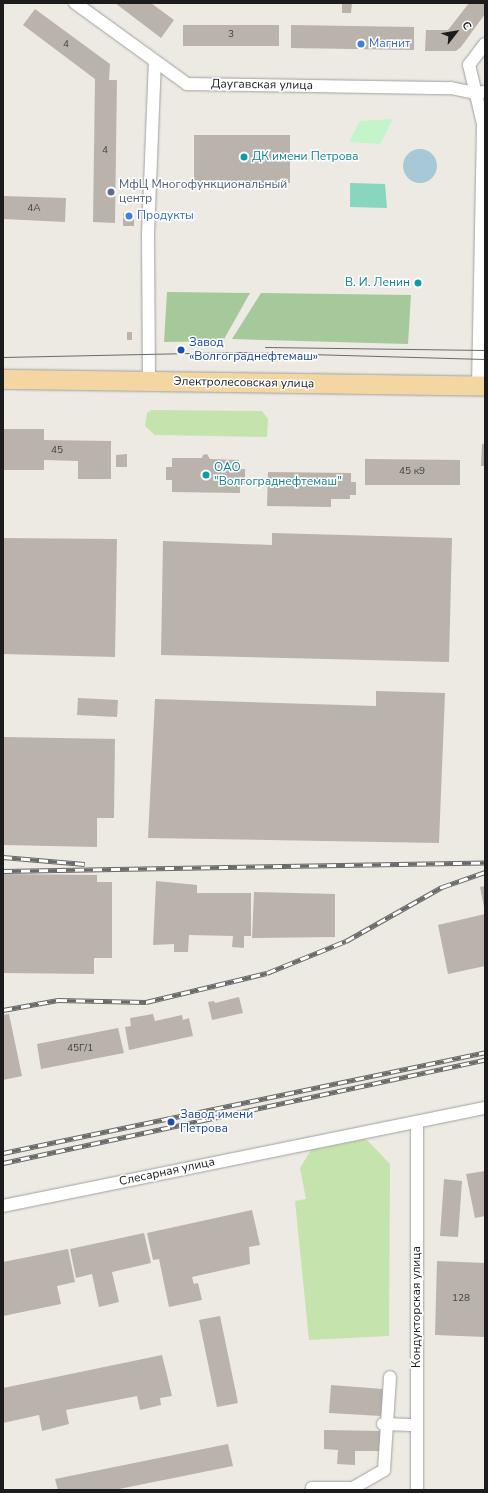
<!DOCTYPE html>
<meta charset="utf-8">
<style>
body{margin:0}
#map{position:relative;width:488px;height:1493px;overflow:hidden;background:#edeae3;font-family:"Nunito Sans",sans-serif}
div>[style]{position:absolute}
.grass>*{inset:0;background:#c4e3ad}
.forest>*{inset:0;background:#a5c99b}
.park>*{inset:0;background:#c3f4ca}
.pitch>*{inset:0;background:#87d6bd}
.water>*{inset:0;background:#a7c9d7}
.round{border-radius:50%}
.building>*{inset:0;background:#b9b3ac}
.roads{filter:drop-shadow(0 0 1px #a0a0a0) drop-shadow(0 0 1px #a0a0a0)}
.street>*{height:12px;margin:-6px;padding:0 6px;transform-origin:6px;border-radius:6px;background:#fff}
.primary>*{height:19px;margin:-9.5px;padding:0 9.5px;transform-origin:9.5px;border-radius:9.5px;background:#f3d6a1}
.tram>*{height:1px;margin:-0.5px;padding:0 0.5px;transform-origin:0.5px;border-radius:0.5px;background:#6a6a6a}
.rail>*{height:4.5px;margin-top:-2.25px;transform-origin:0;background:repeating-linear-gradient(90deg,#fff 0 9px,#6a6a6a 0 18px);box-sizing:border-box;border-block:1px solid #6a6a6a}
.dots>*{width:11px;height:11px;translate:-50% -50%;box-sizing:border-box;border:2px solid #fff;border-radius:50%}
span{translate:-50% -50%;white-space:nowrap;text-align:center;line-height:1.15;-webkit-text-stroke:3px #fff;paint-order:stroke}
.number-label{font-size:10px;color:#434240}
.number-label span{-webkit-text-stroke-width:0}
.shop-label{font-size:12px;color:#366cbe}
.left{translate:0 -50%;text-align:left}
.street-label{font-size:12px;color:#1c1c1c}
.culture-label{font-size:12px;color:#0d838f}
.right{translate:-100% -50%;text-align:right}
.service-label{font-size:12px;color:#4e5e75}
.transit-label{font-size:12px;color:#164399}
.frame{position:absolute;inset:0;border:4px solid #1c1c1c;pointer-events:none}
.north{position:absolute;left:436px;top:12px;width:40px;height:40px;-webkit-text-stroke:3px #fff;paint-order:stroke;rotate:59deg;font-size:11px;font-weight:700;line-height:16px;text-align:center;color:#1c1c1c}
.north::after{content:'';display:block;margin:auto;width:14px;height:18px;background:#1c1c1c;clip-path:polygon(50% 0,100% 100%,50% 72%,0 100%)}
</style>
<div id="map">
<div class="grass">
<i style="clip-path:polygon(151px 410px,262px 411px,268px 419px,267px 437px,155px 435px,145px 426px,147px 413px)"></i>
<i style="clip-path:polygon(366px 1139px,390px 1164px,389px 1336px,309px 1340px,295px 1201px,306px 1199px,300px 1168px,311px 1150px)"></i>
</div>
<div class="forest">
<i style="clip-path:polygon(167px 292px,250px 293px,223px 341px,164px 342px)"></i>
<i style="clip-path:polygon(261px 293px,411px 295px,408px 344px,232px 339px)"></i>
</div>
<div class="park">
<i style="clip-path:polygon(393px 119px,380px 144px,349px 142px,360px 121px)"></i>
</div>
<div class="pitch">
<i style="clip-path:polygon(350px 183px,385px 184px,387px 208px,350px 207px)"></i>
</div>
<div class="water">
<i class="round" style="left:403px;top:149px;width:34px;height:34px"></i>
</div>
<div class="building">
<i style="clip-path:polygon(115px 3px,151px 3px,174px 20px,161px 38px)"></i>
<i style="clip-path:polygon(342px 3px,352px 3px,351px 13px,342px 13px)"></i>
<i style="clip-path:polygon(469px 3px,485px 3px,485px 14px,461px 47px,456px 51px,425px 51px,426px 30px,448px 30px)"></i>
<i style="clip-path:polygon(35px 9px,110px 64px,109px 80px,117px 80px,115px 223px,93px 222px,95px 79px,23px 25px)"></i>
<i style="clip-path:polygon(183px 25px,279px 25px,279px 46px,183px 46px)"></i>
<i style="clip-path:polygon(291px 25px,414px 27px,414px 50px,291px 48px)"></i>
<i style="clip-path:polygon(194px 135px,290px 135px,290px 183px,194px 183px)"></i>
<i style="clip-path:polygon(3px 196px,66px 198px,65px 222px,3px 219px)"></i>
<i style="clip-path:polygon(123px 213px,134px 213px,134px 226px,123px 226px)"></i>
<i style="clip-path:polygon(127px 332px,132px 332px,132px 340px,127px 340px)"></i>
<i style="clip-path:polygon(3px 429px,44px 429px,44px 440px,111px 441px,111px 479px,78px 479px,78px 461px,44px 460px,44px 470px,3px 470px)"></i>
<i style="clip-path:polygon(482px 444px,485px 444px,485px 466px,481px 466px)"></i>
<i style="clip-path:polygon(127px 454px,127px 467px,116px 467px,116px 455px)"></i>
<i style="clip-path:polygon(207px 454px,210px 459px,239px 460px,239px 469px,245px 469px,245px 484px,240px 484px,240px 493px,172px 492px,172px 480px,166px 480px,166px 467px,172px 467px,172px 458px,202px 458px,203px 455px)"></i>
<i style="clip-path:polygon(365px 459px,460px 460px,460px 485px,365px 485px)"></i>
<i style="clip-path:polygon(268px 472px,351px 473px,351px 482px,356px 482px,356px 495px,350px 495px,350px 499px,331px 499px,331px 507px,267px 506px)"></i>
<i style="clip-path:polygon(272px 533px,452px 538px,449px 662px,161px 655px,163px 541px,272px 545px)"></i>
<i style="clip-path:polygon(3px 538px,117px 539px,115px 657px,3px 654px)"></i>
<i style="clip-path:polygon(376px 691px,445px 693px,439px 843px,148px 838px,155px 699px,376px 706px)"></i>
<i style="clip-path:polygon(78px 698px,118px 700px,117px 717px,77px 715px)"></i>
<i style="clip-path:polygon(3px 737px,115px 739px,114px 818px,97px 818px,97px 847px,3px 845px)"></i>
<i style="clip-path:polygon(3px 874px,97px 875px,97px 882px,112px 882px,112px 958px,94px 958px,94px 974px,3px 973px)"></i>
<i style="clip-path:polygon(156px 881px,197px 885px,197px 893px,251px 893px,251px 936px,244px 936px,244px 948px,232px 947px,233px 936px,189px 935px,188px 952px,174px 952px,174px 944px,153px 945px)"></i>
<i style="clip-path:polygon(485px 886px,485px 906px,484px 907px,480px 887px)"></i>
<i style="clip-path:polygon(254px 892px,335px 894px,335px 937px,252px 938px)"></i>
<i style="clip-path:polygon(485px 914px,485px 966px,448px 974px,438px 925px)"></i>
<i style="clip-path:polygon(239px 997px,243px 1013px,212px 1020px,208px 1002px,214px 1001px,215px 1003px)"></i>
<i style="clip-path:polygon(9px 1014px,22px 1076px,3px 1080px,3px 1015px)"></i>
<i style="clip-path:polygon(153px 1014px,155px 1021px,182px 1015px,183px 1020px,189px 1018px,193px 1036px,129px 1050px,125px 1027px,131px 1026px,130px 1018px)"></i>
<i style="clip-path:polygon(118px 1028px,124px 1053px,41px 1069px,37px 1044px)"></i>
<i style="clip-path:polygon(485px 1171px,485px 1216px,475px 1218px,466px 1174px)"></i>
<i style="clip-path:polygon(444px 1179px,462px 1181px,458px 1237px,440px 1236px)"></i>
<i style="clip-path:polygon(252px 1210px,260px 1245px,249px 1247px,250px 1264px,192px 1277px,194px 1284px,198px 1283px,202px 1300px,169px 1307px,159px 1259px,153px 1260px,147px 1233px)"></i>
<i style="clip-path:polygon(144px 1233px,151px 1263px,112px 1272px,119px 1302px,99px 1307px,92px 1274px,76px 1278px,70px 1249px)"></i>
<i style="clip-path:polygon(68px 1249px,75px 1282px,57px 1286px,61px 1304px,3px 1316px,3px 1262px)"></i>
<i style="clip-path:polygon(437px 1261px,485px 1263px,485px 1337px,435px 1335px)"></i>
<i style="clip-path:polygon(220px 1316px,238px 1403px,217px 1407px,199px 1320px)"></i>
<i style="clip-path:polygon(162px 1355px,172px 1396px,160px 1398px,161px 1405px,140px 1410px,137px 1396px,66px 1410px,69px 1424px,42px 1431px,39px 1415px,3px 1423px,3px 1388px)"></i>
<i style="clip-path:polygon(331px 1385px,383px 1389px,381px 1416px,329px 1413px)"></i>
<i style="clip-path:polygon(324px 1430px,382px 1431px,382px 1451px,355px 1451px,355px 1465px,337px 1464px,338px 1450px,324px 1449px)"></i>
<i style="clip-path:polygon(228px 1444px,233px 1466px,114px 1490px,58px 1490px,55px 1479px)"></i>
</div>
<div class="roads">
<div class="street">
<i style="left:75px;top:3px;width:138px;rotate:35.9deg"></i>
<i style="left:187px;top:84px;width:264px;rotate:0.9deg"></i>
<i style="left:451px;top:88px;width:24px;rotate:12deg"></i>
<i style="left:474px;top:93px;width:11px;rotate:-5deg"></i>
<i style="left:149px;top:381px;width:147px;rotate:-90.4deg"></i>
<i style="left:148px;top:234px;width:173px;rotate:-87.7deg"></i>
<i style="left:478px;top:386px;width:262px;rotate:-88.9deg"></i>
<i style="left:483px;top:124px;width:61px;rotate:-103.3deg"></i>
<i style="left:469px;top:65px;width:26px;rotate:-53deg"></i>
<i style="left:3px;top:1206px;width:492px;rotate:-11.5deg"></i>
<i style="left:383px;top:1424px;width:34px;rotate:2deg"></i>
<i style="left:312px;top:1490px;width:2px;rotate:-90deg"></i>
<i style="left:312px;top:1488px;width:41px"></i>
<i style="left:353px;top:1488px;width:36px;rotate:-30deg"></i>
<i style="left:384px;top:1470px;width:93px;rotate:-86.3deg"></i>
<i style="left:417px;top:1490px;width:367px;rotate:-90deg"></i>
</div>
<div class="primary">
<i style="left:3px;top:379px;width:482px;rotate:0.8deg"></i>
</div>
</div>
<div class="tram">
<i style="left:265px;top:347px;width:220px;rotate:0.8deg"></i>
<i style="left:3px;top:357px;width:235px;rotate:-1.2deg"></i>
<i style="left:238px;top:352px;width:247px;rotate:1.6deg"></i>
</div>
<div class="rail">
<i style="left:3px;top:857px;width:82px;rotate:4.9deg"></i>
<i style="left:3px;top:871px;width:482px;rotate:-1deg"></i>
<i style="left:3px;top:1010px;width:56px;rotate:-10.3deg"></i>
<i style="left:58px;top:1000px;width:88px;rotate:1.3deg"></i>
<i style="left:146px;top:1002px;width:124px;rotate:-13.5deg"></i>
<i style="left:267px;top:973px;width:85px;rotate:-22.1deg"></i>
<i style="left:346px;top:941px;width:110px;rotate:-29.4deg"></i>
<i style="left:442px;top:887px;width:46px;rotate:-19.2deg"></i>
<i style="left:3px;top:1153px;width:492px;rotate:-11.8deg"></i>
<i style="left:3px;top:1163px;width:493px;rotate:-12.1deg"></i>
</div>
<div class="dots">
<i style="left:361px;top:44px;background:#3f7fe0"></i>
<i style="left:244px;top:157px;background:#0f9aa8"></i>
<i style="left:111px;top:192px;background:#5c6f8a"></i>
<i style="left:129px;top:216px;background:#3f7fe0"></i>
<i style="left:418px;top:283px;background:#0f9aa8"></i>
<i style="left:181px;top:350px;background:#1a4fb4"></i>
<i style="left:206px;top:475px;background:#0f9aa8"></i>
<i style="left:171px;top:1122px;background:#1a4fb4"></i>
</div>
<div class="number-label">
<span style="left:231px;top:35px">3</span>
<span style="left:66px;top:45px">4</span>
<span style="left:105px;top:151px">4</span>
<span style="left:34px;top:209px">4А</span>
<span style="left:57px;top:451px">45</span>
<span style="left:412px;top:472px">45 к9</span>
<span style="left:80px;top:1049px">45Г/1</span>
<span style="left:461px;top:1299px">128</span>
</div>
<div class="shop-label">
<span class="left" style="left:369px;top:44px">Магнит</span>
<span class="left" style="left:137px;top:216px">Продукты</span>
</div>
<div class="street-label">
<span style="left:262px;top:85px;rotate:1deg">Даугавская улица</span>
<span style="left:244px;top:383px;rotate:1deg">Электролесовская улица</span>
<span style="left:167px;top:1172px;rotate:-12deg">Слесарная улица</span>
<span style="left:417px;top:1307px;rotate:-90deg">Кондукторская улица</span>
</div>
<div class="culture-label">
<span class="left" style="left:252px;top:157px">ДК имени Петрова</span>
<span class="right" style="left:410px;top:283px">В. И. Ленин</span>
<span class="left" style="left:214px;top:475px">ОАО<br>"Волгограднефтемаш"</span>
</div>
<div class="service-label">
<span class="left" style="left:119px;top:192px">МфЦ Многофункциональный<br>центр</span>
</div>
<div class="transit-label">
<span class="left" style="left:189px;top:350px">Завод<br>«Волгограднефтемаш»</span>
<span class="left" style="left:180px;top:1122px">Завод имени<br>Петрова</span>
</div>
<div class="frame"></div>
<div class="north">С</div>
</div>
